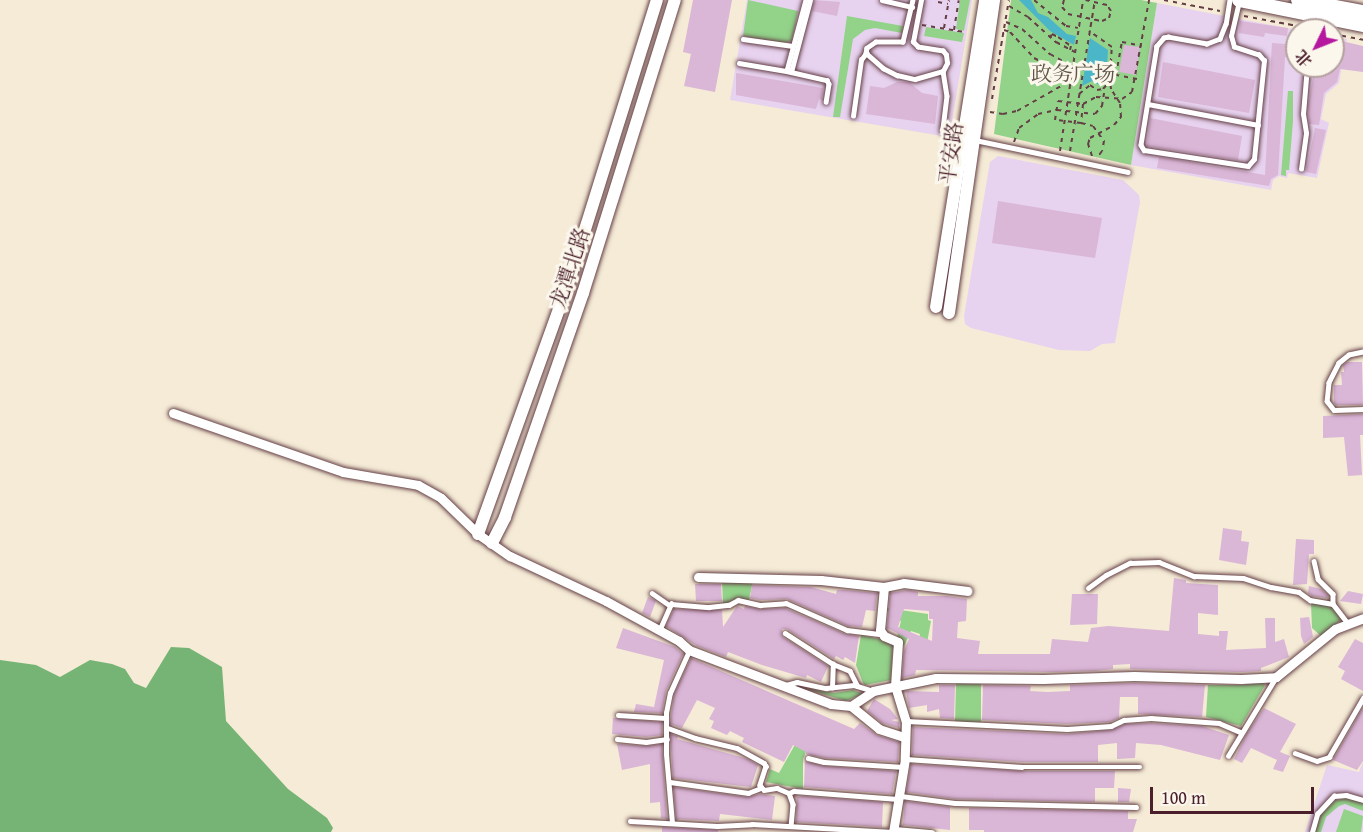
<!DOCTYPE html>
<meta charset="utf-8">
<style>
body{margin:0}
#map{position:relative;width:1363px;height:832px;overflow:hidden;background:#f5ebd6;font-family:"Gentium Book Plus","Noto Serif SC",serif}
div>[style]{position:absolute}
.built>*{inset:0;background:#e7d2ef}
.green>*{inset:0;background:#92d289}
.forest>*{inset:0;background:#75b475}
.water>*{inset:0;background:#4bb6c8}
.building>*{inset:0;background:#dab6d7}
.path>*{height:2px;margin-top:-1px;transform-origin:0;background:repeating-linear-gradient(90deg,#643e45 0 4.5px,transparent 0 9px)}
.roads{filter:drop-shadow(0 0 2px #643e45) drop-shadow(0 0 2px #643e45)}
.lane>*{height:4.5px;margin:-2.25px;padding:0 2.25px;transform-origin:2.25px;border-radius:2.25px;background:#fff}
.street>*{height:9px;margin:-4.5px;padding:0 4.5px;transform-origin:4.5px;border-radius:4.5px;background:#fff}
.secondary>*{height:12px;margin:-6px;padding:0 6px;transform-origin:6px;border-radius:6px;background:#fff}
.primary>*{height:14px;margin:-7px;padding:0 7px;transform-origin:7px;border-radius:7px;background:#fff}
span{translate:-50% -50%;white-space:nowrap;text-align:center;line-height:1.15;-webkit-text-stroke:6px #fbf7ec;paint-order:stroke}
.park-label{font-size:21px;color:#605547}
.street-label{font-size:21px;color:#4a1f2b}
.north{position:absolute;left:1285px;top:18px;width:60px;height:60px;box-sizing:border-box;background:#fbf7ec;border:2px solid #b4a19f;border-radius:50%;rotate:227deg;font-size:16px;font-weight:700;line-height:24px;text-align:center;color:#4a1f2b}
.north::after{content:'';display:block;margin:auto;width:21px;height:27px;background:#b5179e;clip-path:polygon(50% 0,100% 100%,50% 72%,0 100%)}
.scale{position:absolute;left:1150px;top:787px;width:164px;height:27px;box-sizing:border-box;border:3px solid #4a1f2b;border-top:0;padding-left:8px;font-size:18px;line-height:21px;white-space:nowrap;color:#4a1f2b;-webkit-text-stroke:4px #fbf7ec;paint-order:stroke}
</style>
<div id="map">
<div class="built">
<i style="clip-path:polygon(747px 0,972px 0,950px 134px,942px 136px,730px 100px)"></i>
<i style="clip-path:polygon(1157px 3px,1297px 30px,1297px 66px,1333px 66px,1333px 37px,1347px 39px,1339px 83px,1326px 94px,1321px 119px,1329px 123px,1317px 178px,1288px 173px,1287px 178px,1279px 176px,1273px 180px,1271px 190px,1131px 165px)"></i>
<i style="clip-path:polygon(998px 156px,1123px 180px,1139px 195px,1140px 202px,1115px 343px,1102px 344px,1090px 351px,1059px 350px,971px 328px,965px 324px,964px 316px,990px 162px)"></i>
<i style="clip-path:polygon(1363px 762px,1363px 832px,1305px 832px,1327px 765px,1359px 772px)"></i>
</div>
<div class="green">
<i style="clip-path:polygon(748px 0,798px 11px,792px 41px,782px 43px,743px 36px)"></i>
<i style="clip-path:polygon(960px 0,970px 0,964px 31px,956px 29px)"></i>
<i style="clip-path:polygon(1011px 0,1141px 0,1157px 3px,1131px 165px,994px 134px)"></i>
<i style="clip-path:polygon(847px 16px,903px 26px,902px 33px,875px 28px,865px 30px,853px 39px,840px 117px,833px 117px)"></i>
<i style="clip-path:polygon(926px 27px,964px 33px,962px 42px,924px 36px)"></i>
<i style="clip-path:polygon(1288px 91px,1293px 91px,1293px 121px,1289px 170px,1286px 170px,1286px 176px,1281px 175px)"></i>
<i style="clip-path:polygon(722px 580px,753px 581px,749px 600px,737px 599px,723px 605px)"></i>
<i style="clip-path:polygon(1311px 603px,1334px 607px,1341px 616px,1340px 621px,1321px 636px,1312px 628px)"></i>
<i style="clip-path:polygon(886px 608px,928px 614px,928px 620px,931px 621px,927px 643px,919px 640px,920px 634px,911px 631px,904px 646px,897px 637px,901px 621px,892px 618px,892px 612px,885px 611px)"></i>
<i style="clip-path:polygon(861px 635px,889px 641px,893px 645px,891px 680px,865px 685px,863px 683px,856px 665px)"></i>
<i style="clip-path:polygon(1262px 681px,1265px 685px,1241px 726px,1206px 717px,1208px 685px,1242px 685px)"></i>
<i style="clip-path:polygon(956px 683px,981px 684px,981px 722px,955px 723px)"></i>
<i style="clip-path:polygon(796px 686px,834px 693px,853px 690px,863px 694px,846px 701px)"></i>
<i style="clip-path:polygon(801px 734px,811px 739px,803px 759px,803px 789px,766px 782px,770px 769px,779px 773px)"></i>
<i style="clip-path:polygon(1348px 797px,1363px 803px,1363px 811px,1345px 804px,1339px 806px,1326px 817px,1321px 832px,1315px 832px,1319px 815px,1326px 807px,1334px 801px)"></i>
<i style="clip-path:polygon(1344px 809px,1363px 816px,1361px 832px,1336px 832px)"></i>
</div>
<div class="forest">
<i style="clip-path:polygon(171px 647px,189px 648px,222px 667px,226px 721px,288px 789px,327px 818px,333px 828px,331px 832px,0 832px,0 660px,36px 665px,60px 677px,90px 660px,112px 664px,125px 669px,134px 683px,146px 688px)"></i>
</div>
<div class="water">
<i style="clip-path:polygon(1019px 0,1031px 0,1038px 13px,1048px 17px,1067px 34px,1076px 36px,1074px 45px,1050px 31px)"></i>
<i style="clip-path:polygon(1090px 38px,1108px 50px,1106px 81px,1101px 86px,1092px 81px,1082px 86px)"></i>
</div>
<div class="building">
<i style="clip-path:polygon(693px 0,732px 0,715px 92px,684px 86px,691px 54px,683px 52px)"></i>
<i style="clip-path:polygon(814px 0,840px 2px,837px 16px,812px 11px)"></i>
<i style="clip-path:polygon(1240px 21px,1288px 28px,1287px 36px,1265px 33px,1264px 37px,1239px 33px)"></i>
<i style="clip-path:polygon(1333px 39px,1363px 46px,1363px 72px,1340px 69px,1337px 82px,1324px 93px,1319px 125px,1309px 124px,1308px 106px,1315px 66px,1333px 66px)"></i>
<i style="clip-path:polygon(1272px 43px,1297px 45px,1297px 58px,1285px 57px,1278px 175px,1271px 179px,1269px 186px,1157px 168px,1159px 157px,1265px 175px)"></i>
<i style="clip-path:polygon(1124px 45px,1140px 47px,1136px 75px,1119px 72px)"></i>
<i style="clip-path:polygon(1163px 62px,1255px 80px,1249px 113px,1158px 97px)"></i>
<i style="clip-path:polygon(736px 73px,823px 88px,822px 100px,819px 99px,816px 109px,736px 95px)"></i>
<i style="clip-path:polygon(897px 82px,909px 82px,922px 93px,938px 96px,935px 124px,866px 114px,870px 86px,884px 88px)"></i>
<i style="clip-path:polygon(1150px 118px,1242px 136px,1238px 160px,1147px 146px)"></i>
<i style="clip-path:polygon(1315px 128px,1326px 130px,1316px 174px,1306px 172px)"></i>
<i style="clip-path:polygon(998px 201px,1102px 218px,1095px 258px,992px 243px)"></i>
<i style="clip-path:polygon(1347px 362px,1362px 362px,1363px 405px,1336px 405px,1334px 403px,1334px 385px,1342px 385px,1341px 372px,1344px 372px,1343px 365px)"></i>
<i style="clip-path:polygon(1363px 414px,1363px 435px,1360px 435px,1362px 475px,1348px 476px,1344px 437px,1323px 438px,1323px 416px)"></i>
<i style="clip-path:polygon(1223px 528px,1242px 531px,1241px 541px,1249px 542px,1246px 565px,1219px 560px)"></i>
<i style="clip-path:polygon(1296px 539px,1314px 540px,1314px 554px,1309px 554px,1307px 584px,1293px 585px)"></i>
<i style="clip-path:polygon(evenodd,1174px 578px,1186px 580px,1186px 583px,1218px 585px,1218px 615px,1198px 613px,1198px 634px,1219px 636px,1219px 631px,1228px 631px,1226px 650px,1266px 648px,1265px 618px,1275px 618px,1275px 642px,1284px 639px,1289px 657px,1261px 668px,1261px 671px,1241px 672px,1130px 669px,1130px 664px,1113px 665px,1113px 669px,1095px 671px,1055px 672px,916px 670px,915px 675px,902px 678px,904px 651px,909px 639px,887px 628px,890px 593px,908px 590px,918px 592px,918px 596px,947px 596px,967px 599px,966px 621px,958px 622px,957px 638px,980px 641px,978px 654px,1050px 654px,1052px 639px,1088px 642px,1091px 628px,1108px 626px,1169px 631px,1174px 578px,904px 609px,929px 611px,929px 619px,933px 619px,932px 641px,898px 627px,904px 609px)"></i>
<i style="clip-path:polygon(695px 584px,721px 584px,722px 601px,696px 601px)"></i>
<i style="clip-path:polygon(752px 585px,811px 587px,836px 594px,837px 590px,845px 590px,877px 593px,875px 611px,866px 610px,862px 627px,848px 626px,787px 599px,760px 600px,750px 598px)"></i>
<i style="clip-path:polygon(1309px 586px,1321px 589px,1328px 595px,1327px 598px,1312px 596px,1308px 593px)"></i>
<i style="clip-path:polygon(1348px 591px,1363px 594px,1361px 604px,1340px 601px)"></i>
<i style="clip-path:polygon(1072px 594px,1098px 594px,1097px 624px,1070px 625px)"></i>
<i style="clip-path:polygon(648px 597px,656px 601px,650px 617px,642px 613px)"></i>
<i style="clip-path:polygon(737px 606px,744px 609px,745px 606px,760px 609px,785px 608px,845px 634px,859px 636px,855px 663px,845px 657px,843px 660px,836px 656px,834px 659px,787px 629px,782px 629px,783px 637px,828px 666px,821px 682px,807px 675px,806px 678px,762px 665px,728px 652px,726px 657px,697px 646px,666px 626px,674px 609px,722px 610px,723px 627px)"></i>
<i style="clip-path:polygon(1309px 617px,1313px 637px,1304px 644px,1301px 636px,1300px 618px)"></i>
<i style="clip-path:polygon(623px 628px,675px 647px,683px 654px,666px 691px,662px 713px,634px 712px,636px 704px,654px 707px,664px 660px,616px 648px)"></i>
<i style="clip-path:polygon(1355px 639px,1363px 643px,1363px 691px,1341px 679px,1345px 671px,1338px 667px)"></i>
<i style="clip-path:polygon(691px 658px,854px 729px,860px 723px,877px 735px,899px 742px,898px 762px,825px 758px,806px 754px,806px 752px,793px 745px,784px 762px,742px 742px,744px 738px,730px 731px,727px 735px,711px 728px,714px 721px,709px 719px,715px 708px,697px 700px,682px 728px,670px 724px,674px 694px)"></i>
<i style="clip-path:polygon(1135px 683px,1205px 685px,1202px 717px,1138px 714px,1138px 697px,1120px 697px,1119px 718px,1110px 722px,1067px 724px,982px 720px,983px 685px,1031px 686px,1030px 691px,1047px 692px,1070px 691px,1070px 685px)"></i>
<i style="clip-path:polygon(939px 685px,955px 685px,954px 719px,940px 718px,939px 709px,927px 712px,927px 705px,909px 708px,906px 691px,939px 692px)"></i>
<i style="clip-path:polygon(874px 699px,890px 709px,898px 719px,891px 720px,899px 722px,899px 728px,882px 723px,867px 711px)"></i>
<i style="clip-path:polygon(1363px 707px,1363px 761px,1357px 770px,1333px 760px)"></i>
<i style="clip-path:polygon(1264px 708px,1296px 724px,1280px 752px,1290px 756px,1283px 772px,1273px 769px,1277px 760px,1251px 748px,1242px 763px,1234px 759px,1247px 733px)"></i>
<i style="clip-path:polygon(613px 718px,662px 722px,662px 735px,646px 737px,612px 734px)"></i>
<i style="clip-path:polygon(1151px 723px,1202px 726px,1229px 735px,1220px 760px,1161px 745px,1136px 743px,1135px 758px,1117px 759px,1117px 743px,1098px 745px,1098px 762px,1022px 762px,912px 755px,913px 727px,1067px 734px,1111px 730px,1125px 724px)"></i>
<i style="clip-path:polygon(670px 734px,678px 736px,677px 739px,748px 759px,758px 765px,751px 787px,673px 778px)"></i>
<i style="clip-path:polygon(617px 744px,646px 746px,662px 744px,667px 819px,661px 818px,660px 802px,650px 803px,650px 764px,622px 770px)"></i>
<i style="clip-path:polygon(805px 761px,824px 766px,896px 771px,892px 794px,804px 787px)"></i>
<i style="clip-path:polygon(911px 764px,1022px 771px,1115px 771px,1114px 788px,1095px 788px,1095px 802px,955px 799px,906px 792px)"></i>
<i style="clip-path:polygon(673px 787px,747px 797px,759px 794px,775px 796px,772px 820px,720px 814px,719px 821px,676px 819px)"></i>
<i style="clip-path:polygon(1118px 788px,1131px 789px,1129px 802px,1118px 802px)"></i>
<i style="clip-path:polygon(803px 796px,883px 802px,882px 827px,796px 822px,797px 797px)"></i>
<i style="clip-path:polygon(905px 801px,950px 807px,950px 830px,903px 825px)"></i>
<i style="clip-path:polygon(969px 808px,1128px 811px,1128px 819px,1137px 819px,1133px 832px,984px 832px,984px 830px,969px 830px)"></i>
<i style="clip-path:polygon(662px 827px,717px 830px,718px 830px,718px 832px,662px 832px)"></i>
</div>
<div class="path">
<i style="left:1034px;top:0;width:41px;rotate:39.1deg"></i>
<i style="left:1066px;top:26px;width:12px;rotate:9deg"></i>
<i style="left:1064px;top:0;width:7px;rotate:106deg"></i>
<i style="left:1062px;top:7px;width:9px;rotate:49deg"></i>
<i style="left:1068px;top:14px;width:35px;rotate:12deg"></i>
<i style="left:1102px;top:21px;width:8px;rotate:-23deg"></i>
<i style="left:1109px;top:18px;width:7px;rotate:-74deg"></i>
<i style="left:1111px;top:11px;width:7px;rotate:-124deg"></i>
<i style="left:1107px;top:5px;width:22px;rotate:-167deg"></i>
<i style="left:1164px;top:0;width:57px;rotate:11.1deg"></i>
<i style="left:938px;top:2px;width:10px;rotate:11deg"></i>
<i style="left:1009px;top:6px;width:22px;rotate:30deg"></i>
<i style="left:1028px;top:17px;width:38px;rotate:42deg"></i>
<i style="left:1056px;top:42px;width:21px;rotate:28deg"></i>
<i style="left:1244px;top:16px;width:60px;rotate:10.6deg"></i>
<i style="left:1006px;top:22px;width:17px;rotate:24deg"></i>
<i style="left:1022px;top:29px;width:38px;rotate:42deg"></i>
<i style="left:1050px;top:54px;width:26px;rotate:29deg"></i>
<i style="left:922px;top:25px;width:43px;rotate:9.5deg"></i>
<i style="left:944px;top:28px;width:28px;rotate:-80deg"></i>
<i style="left:954px;top:30px;width:30px;rotate:-81deg"></i>
<i style="left:1004px;top:30px;width:6px;rotate:18deg"></i>
<i style="left:1010px;top:32px;width:35px;rotate:47deg"></i>
<i style="left:1034px;top:58px;width:42px;rotate:27.2deg"></i>
<i style="left:1333px;top:34px;width:31px;rotate:11deg"></i>
<i style="left:1050px;top:38px;width:4px;rotate:-63deg"></i>
<i style="left:1052px;top:34px;width:7px;rotate:27deg"></i>
<i style="left:1058px;top:37px;width:16px;rotate:35deg"></i>
<i style="left:1071px;top:46px;width:4px;rotate:104deg"></i>
<i style="left:1137px;top:79px;width:21px;rotate:-169deg"></i>
<i style="left:1116px;top:75px;width:34px;rotate:-80deg"></i>
<i style="left:1122px;top:42px;width:20px;rotate:11deg"></i>
<i style="left:1079px;top:94px;width:14px;rotate:-39deg"></i>
<i style="left:1090px;top:85px;width:9px;rotate:36deg"></i>
<i style="left:1097px;top:90px;width:6px;rotate:-9deg"></i>
<i style="left:1103px;top:89px;width:11px;rotate:-49deg"></i>
<i style="left:1110px;top:81px;width:34px;rotate:-87deg"></i>
<i style="left:1112px;top:47px;width:28px;rotate:-145deg"></i>
<i style="left:992px;top:99px;width:100px;rotate:-80.3deg"></i>
<i style="left:1058px;top:101px;width:25px;rotate:7deg"></i>
<i style="left:1083px;top:104px;width:19px;rotate:96deg"></i>
<i style="left:1081px;top:123px;width:26px;rotate:-173deg"></i>
<i style="left:1055px;top:120px;width:19px;rotate:-81deg"></i>
<i style="left:1083px;top:104px;width:15px;rotate:-28deg"></i>
<i style="left:1096px;top:97px;width:26px;rotate:4deg"></i>
<i style="left:1122px;top:99px;width:12px;rotate:-35deg"></i>
<i style="left:1132px;top:92px;width:94px;rotate:-79.5deg"></i>
<i style="left:990px;top:112px;width:13px;rotate:9deg"></i>
<i style="left:1003px;top:114px;width:14px;rotate:-12deg"></i>
<i style="left:1017px;top:111px;width:61px;rotate:-29.5deg"></i>
<i style="left:1081px;top:123px;width:12px;rotate:14deg"></i>
<i style="left:1093px;top:126px;width:19px;rotate:54deg"></i>
<i style="left:1104px;top:141px;width:10px;rotate:101deg"></i>
<i style="left:1102px;top:151px;width:9px;rotate:126deg"></i>
<i style="left:1014px;top:142px;width:15px;rotate:-70deg"></i>
<i style="left:1019px;top:128px;width:24px;rotate:-36deg"></i>
<i style="left:1038px;top:114px;width:19px;rotate:-12deg"></i>
<i style="left:1057px;top:110px;width:38px;rotate:6deg"></i>
<i style="left:1095px;top:114px;width:11px;rotate:-49deg"></i>
<i style="left:1102px;top:106px;width:18px;rotate:-81deg"></i>
<i style="left:1060px;top:151px;width:153px;rotate:-81.3deg"></i>
<i style="left:1070px;top:151px;width:153px;rotate:-80.6deg"></i>
<i style="left:1092px;top:156px;width:13px;rotate:-108deg"></i>
<i style="left:1088px;top:144px;width:6px;rotate:-72deg"></i>
<i style="left:1090px;top:138px;width:27px;rotate:-28deg"></i>
<i style="left:1114px;top:125px;width:11px;rotate:-49deg"></i>
<i style="left:1121px;top:117px;width:14px;rotate:-94deg"></i>
<i style="left:1120px;top:103px;width:17px;rotate:-123deg"></i>
<i style="left:1111px;top:89px;width:8px;rotate:-97deg"></i>
</div>
<div class="roads">
<div class="lane">
<i style="left:806px;top:0;width:73px;rotate:105deg"></i>
<i style="left:787px;top:71px;width:4px;rotate:14deg"></i>
<i style="left:791px;top:72px;width:74px;rotate:-75.2deg"></i>
<i style="left:882px;top:0;width:31px;rotate:13deg"></i>
<i style="left:913px;top:0;width:43px;rotate:103.4deg"></i>
<i style="left:903px;top:42px;width:27px;rotate:180deg"></i>
<i style="left:876px;top:42px;width:11px;rotate:146deg"></i>
<i style="left:867px;top:48px;width:5px;rotate:101deg"></i>
<i style="left:866px;top:53px;width:23px;rotate:41deg"></i>
<i style="left:883px;top:68px;width:16px;rotate:27deg"></i>
<i style="left:897px;top:75px;width:18px;rotate:13deg"></i>
<i style="left:915px;top:79px;width:29px;rotate:-16deg"></i>
<i style="left:943px;top:71px;width:9px;rotate:-63deg"></i>
<i style="left:947px;top:63px;width:8px;rotate:-97deg"></i>
<i style="left:946px;top:55px;width:5px;rotate:-127deg"></i>
<i style="left:943px;top:51px;width:25px;rotate:-171deg"></i>
<i style="left:918px;top:47px;width:7px;rotate:-135deg"></i>
<i style="left:913px;top:42px;width:43px;rotate:-79.2deg"></i>
<i style="left:1230px;top:0;width:24px;rotate:99deg"></i>
<i style="left:1226px;top:24px;width:16px;rotate:112deg"></i>
<i style="left:1220px;top:39px;width:14px;rotate:159deg"></i>
<i style="left:1207px;top:44px;width:39px;rotate:-170deg"></i>
<i style="left:1169px;top:37px;width:5px;rotate:169deg"></i>
<i style="left:1164px;top:38px;width:11px;rotate:131deg"></i>
<i style="left:1157px;top:46px;width:100px;rotate:99.2deg"></i>
<i style="left:1141px;top:145px;width:6px;rotate:59deg"></i>
<i style="left:1144px;top:150px;width:105px;rotate:8.7deg"></i>
<i style="left:1248px;top:166px;width:9px;rotate:-49deg"></i>
<i style="left:1254px;top:159px;width:99px;rotate:-84.2deg"></i>
<i style="left:1264px;top:61px;width:8px;rotate:-130deg"></i>
<i style="left:1259px;top:55px;width:26px;rotate:-162deg"></i>
<i style="left:1234px;top:47px;width:11px;rotate:-105deg"></i>
<i style="left:1231px;top:36px;width:36px;rotate:-77deg"></i>
<i style="left:1309px;top:30px;width:12px;rotate:-81deg"></i>
<i style="left:743px;top:39px;width:50px;rotate:8deg"></i>
<i style="left:739px;top:63px;width:49px;rotate:9.5deg"></i>
<i style="left:943px;top:71px;width:25px;rotate:81deg"></i>
<i style="left:947px;top:96px;width:35px;rotate:97deg"></i>
<i style="left:791px;top:72px;width:37px;rotate:13deg"></i>
<i style="left:827px;top:80px;width:4px;rotate:63deg"></i>
<i style="left:829px;top:84px;width:18px;rotate:99deg"></i>
<i style="left:1148px;top:104px;width:112px;rotate:10.8deg"></i>
<i style="left:853px;top:116px;width:57px;rotate:-81.9deg"></i>
<i style="left:861px;top:60px;width:9px;rotate:-54deg"></i>
<i style="left:975px;top:140px;width:156px;rotate:11.8deg"></i>
<i style="left:1301px;top:169px;width:36px;rotate:-82deg"></i>
<i style="left:1306px;top:133px;width:19px;rotate:-99deg"></i>
<i style="left:1303px;top:114px;width:48px;rotate:-85.2deg"></i>
<i style="left:1363px;top:352px;width:14px;rotate:168deg"></i>
<i style="left:1349px;top:355px;width:13px;rotate:141deg"></i>
<i style="left:1339px;top:363px;width:22px;rotate:117deg"></i>
<i style="left:1329px;top:383px;width:18px;rotate:96deg"></i>
<i style="left:1327px;top:401px;width:11px;rotate:52deg"></i>
<i style="left:1334px;top:410px;width:29px;rotate:-2deg"></i>
<i style="left:1314px;top:561px;width:18px;rotate:77deg"></i>
<i style="left:1318px;top:579px;width:21px;rotate:45deg"></i>
<i style="left:1333px;top:594px;width:10px;rotate:90deg"></i>
<i style="left:1088px;top:588px;width:22px;rotate:-36deg"></i>
<i style="left:1106px;top:575px;width:27px;rotate:-27deg"></i>
<i style="left:1130px;top:563px;width:29px;rotate:-2deg"></i>
<i style="left:1159px;top:562px;width:38px;rotate:22deg"></i>
<i style="left:1194px;top:576px;width:49px;rotate:2.3deg"></i>
<i style="left:1243px;top:578px;width:29px;rotate:18deg"></i>
<i style="left:1271px;top:587px;width:28px;rotate:10deg"></i>
<i style="left:1299px;top:592px;width:14px;rotate:36deg"></i>
<i style="left:1310px;top:600px;width:23px;rotate:10deg"></i>
<i style="left:1333px;top:604px;width:23px;rotate:52deg"></i>
<i style="left:652px;top:593px;width:21px;rotate:35deg"></i>
<i style="left:659px;top:631px;width:30px;rotate:-66deg"></i>
<i style="left:671px;top:604px;width:38px;rotate:5deg"></i>
<i style="left:709px;top:607px;width:20px;rotate:-6deg"></i>
<i style="left:729px;top:605px;width:10px;rotate:-29deg"></i>
<i style="left:738px;top:600px;width:23px;rotate:13deg"></i>
<i style="left:760px;top:605px;width:26px;rotate:-4deg"></i>
<i style="left:786px;top:603px;width:67px;rotate:23.9deg"></i>
<i style="left:847px;top:630px;width:34px;rotate:7deg"></i>
<i style="left:785px;top:633px;width:57px;rotate:32.9deg"></i>
<i style="left:833px;top:664px;width:18px;rotate:22deg"></i>
<i style="left:850px;top:671px;width:16px;rotate:63deg"></i>
<i style="left:786px;top:685px;width:11px;rotate:-15deg"></i>
<i style="left:797px;top:682px;width:30px;rotate:12deg"></i>
<i style="left:826px;top:688px;width:28px;rotate:-6deg"></i>
<i style="left:854px;top:685px;width:17px;rotate:17deg"></i>
<i style="left:832px;top:688px;width:24px;rotate:-88deg"></i>
<i style="left:618px;top:715px;width:48px;rotate:3.6deg"></i>
<i style="left:906px;top:721px;width:161px;rotate:2.8deg"></i>
<i style="left:1067px;top:729px;width:44px;rotate:-3.9deg"></i>
<i style="left:1111px;top:726px;width:14px;rotate:-25deg"></i>
<i style="left:1124px;top:720px;width:27px;rotate:-4deg"></i>
<i style="left:1151px;top:718px;width:68px;rotate:4.2deg"></i>
<i style="left:1219px;top:723px;width:23px;rotate:23deg"></i>
<i style="left:668px;top:728px;width:29px;rotate:20deg"></i>
<i style="left:695px;top:738px;width:43px;rotate:13.4deg"></i>
<i style="left:737px;top:748px;width:31px;rotate:29deg"></i>
<i style="left:764px;top:763px;width:4px;rotate:56deg"></i>
<i style="left:766px;top:766px;width:20px;rotate:108deg"></i>
<i style="left:760px;top:785px;width:6px;rotate:51deg"></i>
<i style="left:764px;top:790px;width:13px;rotate:-9deg"></i>
<i style="left:777px;top:788px;width:13px;rotate:23deg"></i>
<i style="left:789px;top:793px;width:12px;rotate:70deg"></i>
<i style="left:793px;top:804px;width:22px;rotate:95deg"></i>
<i style="left:617px;top:739px;width:29px;rotate:6deg"></i>
<i style="left:646px;top:742px;width:21px;rotate:-8deg"></i>
<i style="left:1295px;top:753px;width:23px;rotate:20deg"></i>
<i style="left:1317px;top:761px;width:13px;rotate:-18deg"></i>
<i style="left:1329px;top:757px;width:68px;rotate:-60deg"></i>
<i style="left:1228px;top:756px;width:92px;rotate:-58.7deg"></i>
<i style="left:808px;top:758px;width:16px;rotate:14deg"></i>
<i style="left:824px;top:762px;width:80px;rotate:3.6deg"></i>
<i style="left:906px;top:759px;width:116px;rotate:3.9deg"></i>
<i style="left:1022px;top:767px;width:118px"></i>
<i style="left:670px;top:782px;width:79px;rotate:8deg"></i>
<i style="left:748px;top:793px;width:14px;rotate:-21deg"></i>
<i style="left:789px;top:793px;width:5px;rotate:-22deg"></i>
<i style="left:794px;top:791px;width:104px;rotate:4.4deg"></i>
<i style="left:901px;top:796px;width:54px;rotate:7.4deg"></i>
<i style="left:955px;top:803px;width:181px;rotate:1.3deg"></i>
<i style="left:630px;top:821px;width:87px;rotate:3.3deg"></i>
<i style="left:717px;top:826px;width:35px;rotate:-3deg"></i>
<i style="left:752px;top:824px;width:141px;rotate:3.2deg"></i>
<i style="left:672px;top:823px;width:69px;rotate:-95deg"></i>
<i style="left:666px;top:754px;width:41px;rotate:-90deg"></i>
<i style="left:666px;top:713px;width:20px;rotate:-79deg"></i>
<i style="left:670px;top:693px;width:46px;rotate:-65.7deg"></i>
<i style="left:895px;top:829px;width:37px;rotate:5deg"></i>
<i style="left:1312px;top:832px;width:19px;rotate:-74deg"></i>
<i style="left:1317px;top:814px;width:25px;rotate:-47deg"></i>
<i style="left:1334px;top:796px;width:12px;rotate:-5deg"></i>
<i style="left:1346px;top:795px;width:18px;rotate:16deg"></i>
</div>
<div class="street">
<i style="left:173px;top:413px;width:180px;rotate:19.1deg"></i>
<i style="left:343px;top:472px;width:76px;rotate:9.8deg"></i>
<i style="left:418px;top:485px;width:26px;rotate:29deg"></i>
<i style="left:441px;top:498px;width:52px;rotate:44.2deg"></i>
<i style="left:478px;top:534px;width:39px;rotate:35deg"></i>
<i style="left:510px;top:556px;width:106px;rotate:25.1deg"></i>
<i style="left:606px;top:601px;width:83px;rotate:28.7deg"></i>
<i style="left:679px;top:641px;width:13px;rotate:42deg"></i>
<i style="left:689px;top:650px;width:152px;rotate:20.8deg"></i>
<i style="left:831px;top:704px;width:20px;rotate:6deg"></i>
<i style="left:851px;top:706px;width:27px;rotate:-34deg"></i>
<i style="left:873px;top:691px;width:64px;rotate:-11.7deg"></i>
<i style="left:936px;top:678px;width:107px;rotate:0.5deg"></i>
<i style="left:1043px;top:679px;width:91px;rotate:-1.9deg"></i>
<i style="left:1134px;top:676px;width:107px;rotate:1.6deg"></i>
<i style="left:1241px;top:679px;width:35px;rotate:-3deg"></i>
<i style="left:1276px;top:677px;width:76px;rotate:-39.1deg"></i>
<i style="left:1335px;top:629px;width:30px;rotate:-21deg"></i>
<i style="left:698px;top:577px;width:123px;rotate:1.4deg"></i>
<i style="left:821px;top:580px;width:63px;rotate:6.3deg"></i>
<i style="left:884px;top:587px;width:43px;rotate:95.3deg"></i>
<i style="left:880px;top:630px;width:7px;rotate:56deg"></i>
<i style="left:884px;top:636px;width:15px;rotate:23deg"></i>
<i style="left:898px;top:642px;width:44px;rotate:93.9deg"></i>
<i style="left:895px;top:686px;width:37px;rotate:73deg"></i>
<i style="left:906px;top:721px;width:38px;rotate:92deg"></i>
<i style="left:905px;top:759px;width:74px;rotate:99.3deg"></i>
<i style="left:884px;top:587px;width:20px;rotate:-11deg"></i>
<i style="left:904px;top:583px;width:64px;rotate:7.2deg"></i>
<i style="left:851px;top:706px;width:36px;rotate:39deg"></i>
<i style="left:879px;top:729px;width:26px;rotate:18deg"></i>
</div>
<div class="secondary">
<i style="left:936px;top:307px;width:311px;rotate:-80.9deg"></i>
<i style="left:949px;top:313px;width:316px;rotate:-81.8deg"></i>
<i style="left:478px;top:534px;width:263px;rotate:-70.2deg"></i>
<i style="left:567px;top:287px;width:301px;rotate:-72.6deg"></i>
<i style="left:492px;top:543px;width:29px;rotate:-63deg"></i>
<i style="left:505px;top:517px;width:237px;rotate:-70.8deg"></i>
<i style="left:583px;top:293px;width:307px;rotate:-72.6deg"></i>
</div>
<div class="primary">
<i style="left:1239px;top:0;width:126px;rotate:11.4deg"></i>
<i style="left:1298px;top:0;width:66px;rotate:10.5deg"></i>
</div>
</div>
<div class="park-label">
<span style="left:1073px;top:74px">政务广场</span>
</div>
<div class="street-label">
<span style="left:951px;top:153px;rotate:-82deg">平安路</span>
<span style="left:570px;top:268px;rotate:-72deg">龙潭北路</span>
</div>
<div class="north">北</div>
<div class="scale">100 m</div>
</div>
